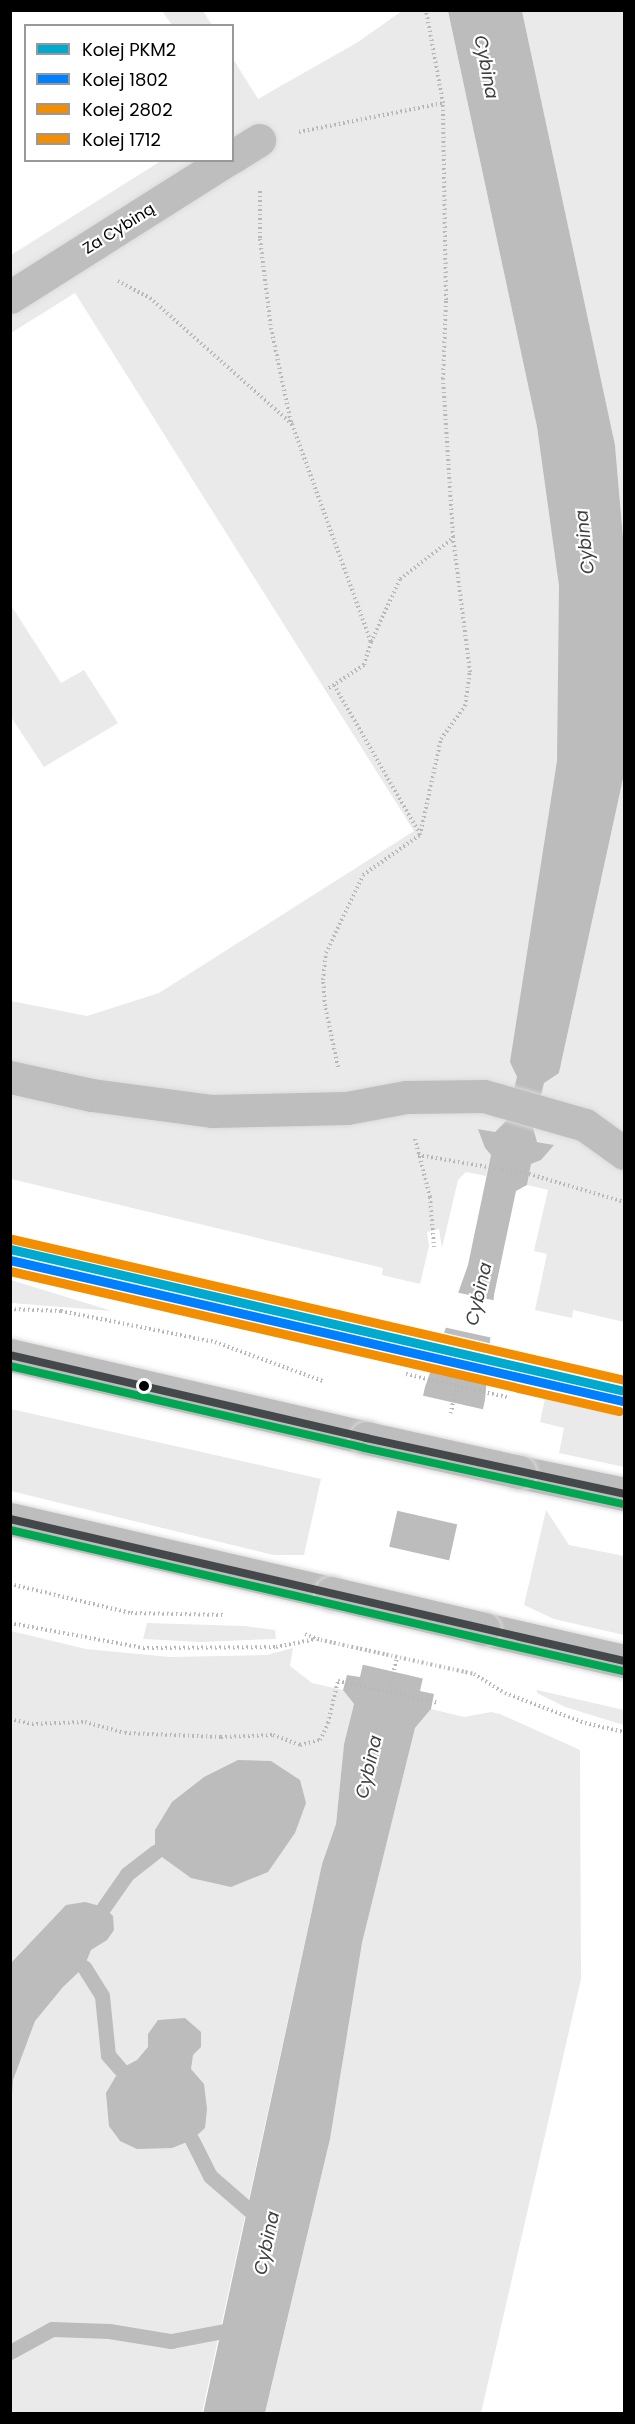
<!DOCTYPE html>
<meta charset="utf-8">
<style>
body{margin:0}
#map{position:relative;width:635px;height:2424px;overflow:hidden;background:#fff;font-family:Poppins,sans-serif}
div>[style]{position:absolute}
.green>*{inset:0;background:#eaeaea}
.water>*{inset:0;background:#bcbcbc}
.pier>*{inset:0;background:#fff}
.stream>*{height:15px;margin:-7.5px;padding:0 7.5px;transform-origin:7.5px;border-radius:7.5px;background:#bcbcbc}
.path>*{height:4px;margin-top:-2px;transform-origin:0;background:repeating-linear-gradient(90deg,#b8b8b8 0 1.5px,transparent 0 4.5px)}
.roads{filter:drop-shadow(0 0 2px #dbdbdb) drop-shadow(0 0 2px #dbdbdb)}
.street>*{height:33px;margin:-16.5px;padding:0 16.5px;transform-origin:16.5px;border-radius:16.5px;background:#bebebe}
.primary>*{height:33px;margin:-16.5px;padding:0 16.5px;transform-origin:16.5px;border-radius:16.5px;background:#bdbdbd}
.path-bridge>*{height:4px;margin-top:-2px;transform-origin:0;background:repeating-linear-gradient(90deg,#b8b8b8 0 1.5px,transparent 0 4.5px)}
.bridges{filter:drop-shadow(0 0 2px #dbdbdb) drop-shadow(0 0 2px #dbdbdb)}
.primary-bridge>*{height:33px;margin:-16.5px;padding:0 16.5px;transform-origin:16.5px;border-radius:16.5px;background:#bdbdbd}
.bus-1>*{height:8px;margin:-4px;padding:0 4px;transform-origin:4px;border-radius:4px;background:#45484a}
.bus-2>*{height:8px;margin:-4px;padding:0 4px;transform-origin:4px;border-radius:4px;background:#00a651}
.rail-1>*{height:9px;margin:-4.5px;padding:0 4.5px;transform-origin:4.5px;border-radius:4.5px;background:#00a9ce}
.rail-2>*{height:9px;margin:-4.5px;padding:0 4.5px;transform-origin:4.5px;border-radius:4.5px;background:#0080ff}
.rail-3>*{height:9px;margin:-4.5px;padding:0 4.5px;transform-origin:4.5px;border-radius:4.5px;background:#f28e00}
.rail-4>*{height:9px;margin:-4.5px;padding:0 4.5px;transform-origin:4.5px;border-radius:4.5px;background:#f28e00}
.dots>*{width:16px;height:16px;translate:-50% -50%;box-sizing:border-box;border:3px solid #fff;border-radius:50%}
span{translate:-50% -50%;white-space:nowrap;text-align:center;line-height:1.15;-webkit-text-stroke:4.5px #fff;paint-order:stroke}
.street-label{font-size:16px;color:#000}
.water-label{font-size:18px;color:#404040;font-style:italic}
.frame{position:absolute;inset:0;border:12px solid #000;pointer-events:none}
.legend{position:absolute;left:24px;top:24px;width:210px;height:138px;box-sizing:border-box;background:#fff;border:2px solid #999;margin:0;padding:8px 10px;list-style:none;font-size:18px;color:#000}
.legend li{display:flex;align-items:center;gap:12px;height:30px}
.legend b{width:30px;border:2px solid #999}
</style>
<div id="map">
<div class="green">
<i style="clip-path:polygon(162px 11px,203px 11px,212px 25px,172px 25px)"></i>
<i style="clip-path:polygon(402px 11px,448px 11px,537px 427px,559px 586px,559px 1073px,624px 774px,624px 1322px,573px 1310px,572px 1318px,535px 1310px,547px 1254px,534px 1251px,548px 1190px,527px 1185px,531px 1163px,553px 1145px,479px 1129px,485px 1148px,491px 1155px,486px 1176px,466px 1172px,458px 1180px,442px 1248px,439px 1229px,427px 1232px,429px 1246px,420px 1284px,382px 1275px,383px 1268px,11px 1179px,11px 1001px,87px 1016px,159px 993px,414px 831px,75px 293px,11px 333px,11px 255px,161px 161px,232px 160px,233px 59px,258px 99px,358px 42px)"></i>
<i style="clip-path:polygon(522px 11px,624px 11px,624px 549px,615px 445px)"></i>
<i style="clip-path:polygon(10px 604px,61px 683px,84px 670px,118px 723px,44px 767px,11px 717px)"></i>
<i style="clip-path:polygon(11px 1280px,112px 1311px,11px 1303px)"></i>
<i style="clip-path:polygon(546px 1394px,624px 1414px,624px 1467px,559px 1453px,564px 1428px,540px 1422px)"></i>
<i style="clip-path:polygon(11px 1409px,321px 1479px,304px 1555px,273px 1555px,11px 1491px)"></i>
<i style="clip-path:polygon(546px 1510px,569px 1545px,624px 1556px,624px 1635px,554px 1619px,524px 1605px)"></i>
<i style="clip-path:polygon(147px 1623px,244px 1626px,275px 1630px,276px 1639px,200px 1642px,143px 1639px)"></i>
<i style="clip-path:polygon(11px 1631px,86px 1649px,170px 1657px,267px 1655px,293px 1648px,290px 1666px,312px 1683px,343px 1690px,354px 1704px,344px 1744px,336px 1824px,322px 1864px,202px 2413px,11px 2414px)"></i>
<i style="clip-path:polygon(537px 1690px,624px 1710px,624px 1725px,565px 1707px,537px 1693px)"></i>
<i style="clip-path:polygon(431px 1709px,464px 1717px,491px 1712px,500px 1714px,580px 1750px,581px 1979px,481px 2413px,265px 2414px,330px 2139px,362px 1943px,415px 1728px)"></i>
</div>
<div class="water">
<i style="clip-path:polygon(448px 11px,522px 11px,615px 445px,624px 549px,624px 774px,559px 1073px,544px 1083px,533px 1128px,537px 1142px,554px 1145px,541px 1160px,531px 1164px,527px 1185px,516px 1191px,494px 1295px,485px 1400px,420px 1691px,434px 1694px,431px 1709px,415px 1728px,362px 1943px,330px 2139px,265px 2413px,203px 2414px,322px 1864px,336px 1824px,344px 1744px,354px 1704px,343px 1690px,347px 1675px,360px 1677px,425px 1387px,468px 1265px,491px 1155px,485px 1148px,478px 1129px,495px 1132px,506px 1121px,517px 1077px,510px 1062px,557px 761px,559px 586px,537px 427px)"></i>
<i style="clip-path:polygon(238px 1760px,271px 1761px,300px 1780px,306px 1803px,295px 1833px,268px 1872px,231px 1887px,191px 1878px,155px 1852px,155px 1830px,172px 1802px,204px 1777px)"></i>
<i style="clip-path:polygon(85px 1902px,104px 1907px,113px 1916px,114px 1930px,107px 1940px,91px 1950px,84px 1967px,63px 1987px,35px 2021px,13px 2080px,11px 2110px,11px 1963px,66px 1905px)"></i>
<i style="clip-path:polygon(185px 2018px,201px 2032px,201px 2047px,193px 2055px,191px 2069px,204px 2084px,207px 2109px,205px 2128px,192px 2140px,172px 2148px,137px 2149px,120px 2141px,109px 2126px,106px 2093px,120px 2069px,137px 2060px,148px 2047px,148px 2034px,158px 2020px)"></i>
</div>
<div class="pier">
<i style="clip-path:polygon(455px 1292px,497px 1301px,493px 1338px,443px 1327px)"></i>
<i style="clip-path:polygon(441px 1332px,493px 1344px,489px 1382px,429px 1368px)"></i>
<i style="clip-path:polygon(420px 1395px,486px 1410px,460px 1525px,394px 1510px)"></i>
<i style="clip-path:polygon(386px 1546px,452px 1561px,425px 1679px,360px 1664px)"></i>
</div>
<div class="stream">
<i style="left:104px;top:1907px;width:40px;rotate:-55.1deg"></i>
<i style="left:127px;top:1874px;width:36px;rotate:-38deg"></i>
<i style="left:84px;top:1967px;width:34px;rotate:58deg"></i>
<i style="left:102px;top:1996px;width:59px;rotate:84.2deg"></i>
<i style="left:108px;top:2055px;width:18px;rotate:49deg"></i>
<i style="left:192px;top:2140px;width:40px;rotate:63.4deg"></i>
<i style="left:210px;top:2176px;width:69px;rotate:40.9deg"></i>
<i style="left:10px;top:2352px;width:48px;rotate:-28.7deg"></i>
<i style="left:52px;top:2329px;width:57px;rotate:2deg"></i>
<i style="left:109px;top:2331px;width:63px;rotate:9.2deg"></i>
<i style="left:171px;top:2341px;width:70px;rotate:-10.7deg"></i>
</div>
<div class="path">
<i style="left:299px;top:132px;width:147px;rotate:-11.4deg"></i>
<i style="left:443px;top:103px;width:95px;rotate:-100.4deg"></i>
<i style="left:260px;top:191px;width:48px;rotate:90deg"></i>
<i style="left:260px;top:239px;width:90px;rotate:83deg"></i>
<i style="left:271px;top:328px;width:97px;rotate:78.1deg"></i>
<i style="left:118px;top:281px;width:36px;rotate:28deg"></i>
<i style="left:150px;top:298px;width:190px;rotate:41.6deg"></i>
<i style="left:292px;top:424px;width:232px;rotate:70.1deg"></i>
<i style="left:371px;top:642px;width:24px;rotate:107deg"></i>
<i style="left:364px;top:665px;width:45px;rotate:146.7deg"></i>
<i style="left:371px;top:642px;width:69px;rotate:-65.3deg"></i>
<i style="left:400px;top:579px;width:67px;rotate:-37.7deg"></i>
<i style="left:334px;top:685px;width:172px;rotate:60deg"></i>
<i style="left:338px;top:1067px;width:62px;rotate:-102deg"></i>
<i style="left:325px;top:1006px;width:26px;rotate:-94deg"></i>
<i style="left:323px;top:980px;width:27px;rotate:-84deg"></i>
<i style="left:326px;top:953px;width:86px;rotate:-64.6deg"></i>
<i style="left:363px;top:875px;width:70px;rotate:-35.1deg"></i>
<i style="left:420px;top:835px;width:98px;rotate:-77.7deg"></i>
<i style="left:441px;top:739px;width:41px;rotate:-54deg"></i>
<i style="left:465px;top:706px;width:34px;rotate:-82deg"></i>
<i style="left:470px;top:672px;width:136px;rotate:-97.2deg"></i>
<i style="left:453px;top:537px;width:158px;rotate:-93.6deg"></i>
<i style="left:443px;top:379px;width:79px;rotate:-87.8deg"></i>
<i style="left:446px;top:300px;width:197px;rotate:-90.9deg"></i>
<i style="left:415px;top:1139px;width:60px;rotate:75.5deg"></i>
<i style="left:430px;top:1197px;width:50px;rotate:85.4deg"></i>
<i style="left:418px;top:1155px;width:113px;rotate:9.7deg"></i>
<i style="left:529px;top:1174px;width:99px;rotate:16.4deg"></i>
<i style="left:10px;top:1309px;width:51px;rotate:2.2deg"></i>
<i style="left:61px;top:1311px;width:157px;rotate:11.4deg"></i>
<i style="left:215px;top:1342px;width:115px;rotate:19.9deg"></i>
<i style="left:406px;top:1374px;width:52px;rotate:13.2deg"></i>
<i style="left:457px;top:1386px;width:28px;rotate:103deg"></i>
<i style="left:457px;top:1386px;width:51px;rotate:12.4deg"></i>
<i style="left:10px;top:1584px;width:124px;rotate:13.5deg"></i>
<i style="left:131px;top:1613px;width:94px;rotate:1.2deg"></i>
<i style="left:10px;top:1623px;width:135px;rotate:10.6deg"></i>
<i style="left:143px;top:1648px;width:133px;rotate:-0.4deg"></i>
<i style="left:276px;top:1647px;width:41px;rotate:-11.3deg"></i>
<i style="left:305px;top:1634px;width:17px;rotate:21deg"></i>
<i style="left:474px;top:1674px;width:36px;rotate:32deg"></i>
<i style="left:505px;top:1693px;width:85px;rotate:20.6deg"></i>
<i style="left:585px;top:1723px;width:40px;rotate:13deg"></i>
<i style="left:389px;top:1692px;width:36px;rotate:-77deg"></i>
<i style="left:10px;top:1719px;width:23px;rotate:13deg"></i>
<i style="left:32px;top:1724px;width:53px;rotate:-2.2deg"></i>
<i style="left:85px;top:1722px;width:41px;rotate:15.4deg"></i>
<i style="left:125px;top:1733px;width:96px;rotate:2.4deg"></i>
<i style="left:221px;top:1737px;width:52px;rotate:-2.2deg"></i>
<i style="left:273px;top:1735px;width:29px;rotate:20deg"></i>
<i style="left:300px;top:1745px;width:21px;rotate:-14deg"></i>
<i style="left:320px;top:1740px;width:19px;rotate:-65deg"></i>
<i style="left:328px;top:1723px;width:43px;rotate:-76.6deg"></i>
<i style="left:338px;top:1681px;width:103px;rotate:12.3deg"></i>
</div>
<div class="roads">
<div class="street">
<i style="left:232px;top:157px;width:32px;rotate:-32deg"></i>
<i style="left:10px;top:297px;width:257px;rotate:-32.3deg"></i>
<i style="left:10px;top:1077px;width:84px;rotate:12.4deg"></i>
<i style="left:92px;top:1095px;width:121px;rotate:7.6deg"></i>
<i style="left:212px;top:1111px;width:135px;rotate:-1.3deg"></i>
<i style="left:347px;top:1108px;width:60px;rotate:-10.6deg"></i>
<i style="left:406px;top:1097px;width:78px;rotate:-0.7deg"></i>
<i style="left:484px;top:1096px;width:105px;rotate:16deg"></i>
<i style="left:585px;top:1125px;width:48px;rotate:35.7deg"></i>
</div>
<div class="primary">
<i style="left:10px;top:1355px;width:366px;rotate:13.1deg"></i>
<i style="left:519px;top:1472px;width:107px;rotate:11.8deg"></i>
<i style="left:10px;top:1519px;width:329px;rotate:13deg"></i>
<i style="left:484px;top:1629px;width:144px;rotate:12.9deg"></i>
</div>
</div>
<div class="path-bridge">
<i style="left:321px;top:1640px;width:157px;rotate:12.5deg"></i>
</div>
<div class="bridges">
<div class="primary-bridge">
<i style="left:366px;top:1438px;width:157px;rotate:12.5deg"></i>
<i style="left:331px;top:1593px;width:157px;rotate:13.2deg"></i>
</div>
</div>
<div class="bus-1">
<i style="left:10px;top:1355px;width:366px;rotate:13.1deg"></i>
<i style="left:366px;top:1438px;width:264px;rotate:12.2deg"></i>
<i style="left:10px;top:1519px;width:630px;rotate:13.02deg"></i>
</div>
<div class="bus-2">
<i style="left:10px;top:1366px;width:363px;rotate:13deg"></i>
<i style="left:364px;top:1448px;width:264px;rotate:12.2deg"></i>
<i style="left:10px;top:1530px;width:628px;rotate:12.97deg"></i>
</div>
<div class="rail-1">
<i style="left:10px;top:1249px;width:630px;rotate:13.02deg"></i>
</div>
<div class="rail-2">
<i style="left:10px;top:1260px;width:628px;rotate:12.97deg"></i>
</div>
<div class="rail-3">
<i style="left:12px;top:1239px;width:628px;rotate:12.97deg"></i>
</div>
<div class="rail-4">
<i style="left:10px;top:1271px;width:625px;rotate:12.95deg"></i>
</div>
<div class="dots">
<i style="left:144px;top:1386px;background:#000"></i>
</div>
<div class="street-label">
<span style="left:119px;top:229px;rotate:-32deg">Za Cybiną</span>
</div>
<div class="water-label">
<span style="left:486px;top:67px;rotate:79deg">Cybina</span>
<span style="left:585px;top:542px;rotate:-96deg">Cybina</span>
<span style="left:479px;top:1294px;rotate:-77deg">Cybina</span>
<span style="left:369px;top:1767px;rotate:-77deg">Cybina</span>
<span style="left:267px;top:2243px;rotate:-78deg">Cybina</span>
</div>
<div class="frame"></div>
<ul class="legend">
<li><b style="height:8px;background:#00a9ce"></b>Kolej PKM2</li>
<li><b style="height:8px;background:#0080ff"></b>Kolej 1802</li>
<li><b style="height:8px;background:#f28e00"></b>Kolej 2802</li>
<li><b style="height:8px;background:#f28e00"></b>Kolej 1712</li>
</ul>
</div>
